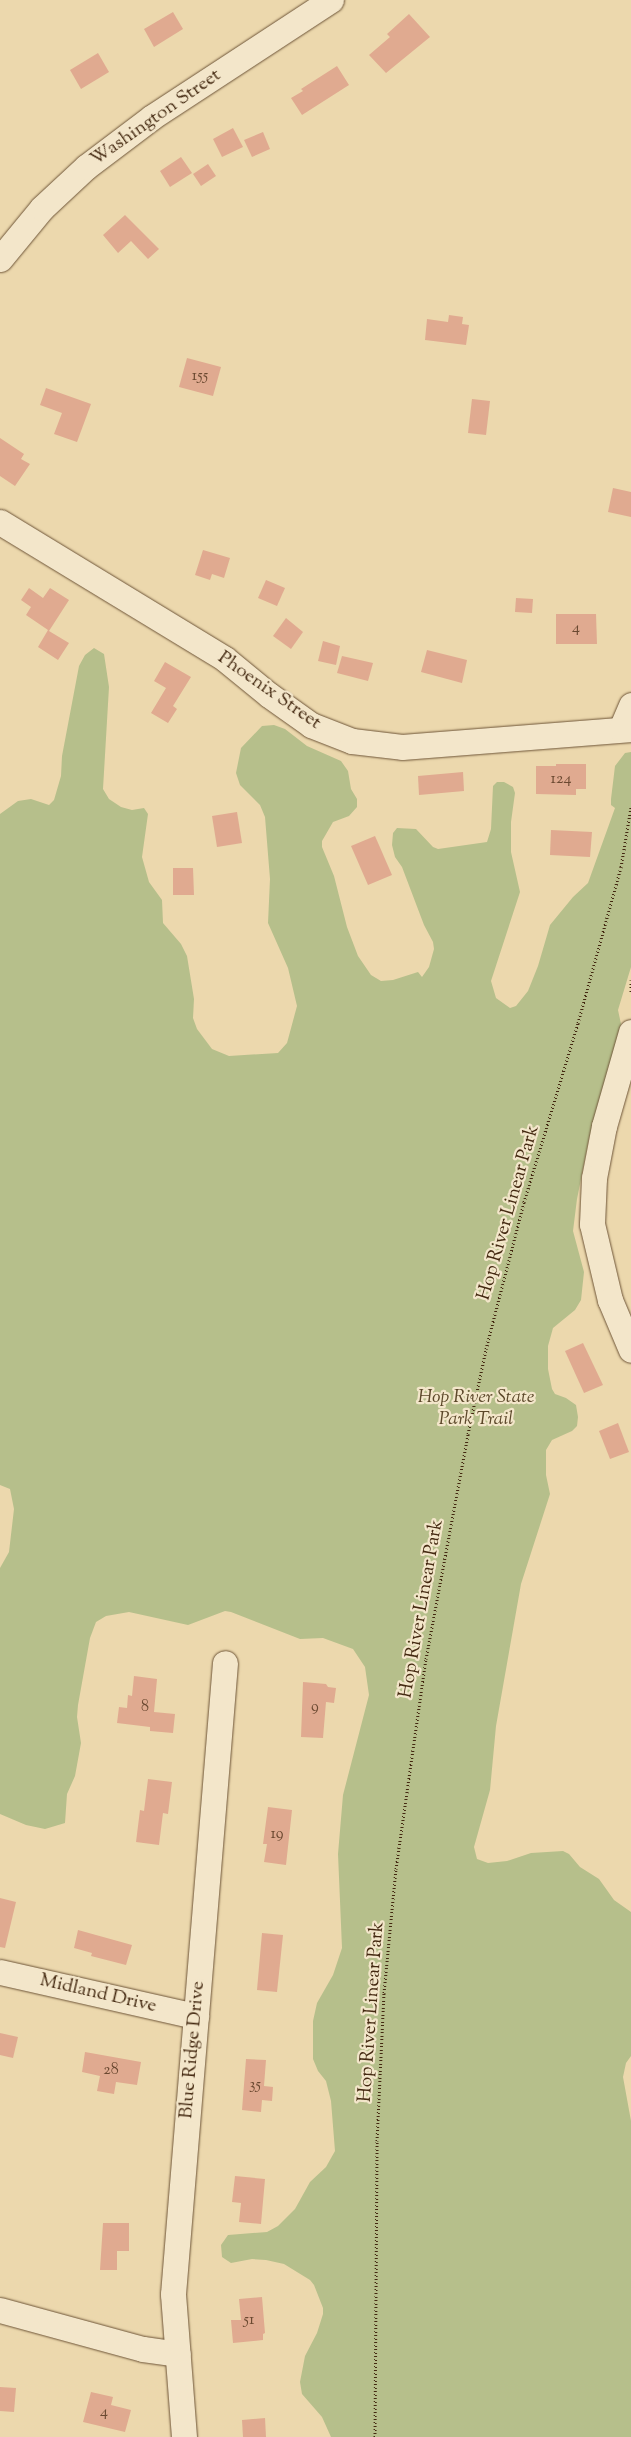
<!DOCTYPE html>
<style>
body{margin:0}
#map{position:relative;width:631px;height:2437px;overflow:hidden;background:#ecd8ad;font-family:"Sorts Mill Goudy",serif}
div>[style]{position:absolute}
.green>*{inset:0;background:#b6bf8b}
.building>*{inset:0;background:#e0aa90}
.path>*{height:3px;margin-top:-1.5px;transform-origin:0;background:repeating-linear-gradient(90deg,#442911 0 1px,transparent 0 3.5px)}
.roads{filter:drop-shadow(0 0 1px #6e5538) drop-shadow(0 0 1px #6e5538)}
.minor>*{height:25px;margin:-12.5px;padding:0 12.5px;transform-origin:12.5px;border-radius:12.5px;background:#f3e6ca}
span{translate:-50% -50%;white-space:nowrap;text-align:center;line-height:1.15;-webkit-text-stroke:4.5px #f3e6ca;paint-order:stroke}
.number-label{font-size:16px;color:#6b4931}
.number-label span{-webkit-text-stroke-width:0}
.street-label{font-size:19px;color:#442911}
.park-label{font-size:19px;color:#5b4729;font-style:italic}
</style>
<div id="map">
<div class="green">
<i style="clip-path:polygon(94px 648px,104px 654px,109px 687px,103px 789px,109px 799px,121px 807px,132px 810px,144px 808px,148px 814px,142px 857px,149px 882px,162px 900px,163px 923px,181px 944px,187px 956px,194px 999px,193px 1018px,197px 1029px,212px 1049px,229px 1056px,278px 1053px,287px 1043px,297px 1006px,288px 968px,268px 923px,270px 879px,265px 817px,260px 805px,240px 785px,236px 773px,241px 748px,262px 726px,274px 725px,285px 729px,307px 746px,341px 761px,348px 771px,351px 789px,357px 799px,357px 807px,349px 816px,333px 822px,322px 841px,322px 847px,334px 876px,347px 927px,358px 956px,371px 975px,381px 981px,393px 980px,418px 972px,422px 977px,429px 967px,434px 949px,433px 942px,424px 925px,402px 867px,395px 857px,392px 845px,393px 833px,397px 828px,416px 829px,433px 847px,438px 849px,487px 842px,491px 829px,493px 786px,497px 782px,504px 782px,513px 787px,515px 793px,511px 822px,511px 852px,520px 892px,491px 981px,496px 998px,510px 1008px,516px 1006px,528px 991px,538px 966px,550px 925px,573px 897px,588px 883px,615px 808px,611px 805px,611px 799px,615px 766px,625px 753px,631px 752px,631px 967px,618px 1010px,621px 1024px,617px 1041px,589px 1139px,577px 1199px,573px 1231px,584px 1272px,581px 1300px,575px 1310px,553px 1328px,548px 1346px,548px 1369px,552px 1389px,555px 1394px,566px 1398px,576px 1405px,578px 1417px,577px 1426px,572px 1431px,552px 1440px,546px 1450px,546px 1475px,550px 1494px,521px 1584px,496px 1726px,490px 1790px,474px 1847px,477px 1859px,488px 1863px,507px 1861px,531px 1853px,563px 1851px,569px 1854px,580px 1867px,599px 1879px,614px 1900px,631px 1912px,631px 2056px,626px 2063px,623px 2077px,631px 2121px,631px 2437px,331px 2437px,322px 2417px,302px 2394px,300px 2382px,305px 2356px,317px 2333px,323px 2314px,323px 2308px,314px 2285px,310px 2280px,284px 2264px,266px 2260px,252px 2259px,231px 2263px,222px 2257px,221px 2245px,228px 2235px,267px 2232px,278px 2226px,295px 2209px,310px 2182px,326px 2167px,335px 2151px,331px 2101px,326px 2081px,318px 2071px,313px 2059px,313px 2021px,317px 2003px,333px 1975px,342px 1948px,338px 1854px,343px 1795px,369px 1695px,365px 1667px,353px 1649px,323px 1638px,300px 1639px,231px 1612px,225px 1611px,188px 1625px,129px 1612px,106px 1616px,96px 1622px,90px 1638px,78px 1705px,77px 1717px,81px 1743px,75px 1776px,67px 1794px,65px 1823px,45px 1829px,26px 1825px,0 1814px,0 1568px,9px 1552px,14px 1509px,10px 1489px,0 1485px,0 814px,18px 801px,31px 799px,49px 805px,54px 800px,61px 776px,62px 756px,79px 666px,85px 655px)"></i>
</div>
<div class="building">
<i style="clip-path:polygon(173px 12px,183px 29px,154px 47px,144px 29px)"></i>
<i style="clip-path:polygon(409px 14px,430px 37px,386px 73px,369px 55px,390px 37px,387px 34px)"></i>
<i style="clip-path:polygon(98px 53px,109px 72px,81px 89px,70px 70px)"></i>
<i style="clip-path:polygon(337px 66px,349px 85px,302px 115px,291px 98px,303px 91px,301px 89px)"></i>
<i style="clip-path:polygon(233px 128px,243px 147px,222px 157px,213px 139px)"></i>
<i style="clip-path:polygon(263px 132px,270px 149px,252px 157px,244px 140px)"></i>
<i style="clip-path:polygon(181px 157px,192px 173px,170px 187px,160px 171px)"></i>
<i style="clip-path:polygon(208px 164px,216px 176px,201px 186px,193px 174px)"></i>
<i style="clip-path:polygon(125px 215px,159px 249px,148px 259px,131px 241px,118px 253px,103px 235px)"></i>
<i style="clip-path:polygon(449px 315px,463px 317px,462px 324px,469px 325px,466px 345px,425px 340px,427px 319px,448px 322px)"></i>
<i style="clip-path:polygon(187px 358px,221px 367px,213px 396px,179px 387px)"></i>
<i style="clip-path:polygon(46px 388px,91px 404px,77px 442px,54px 434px,62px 413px,40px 405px)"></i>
<i style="clip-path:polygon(472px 399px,490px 401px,486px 435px,468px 433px)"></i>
<i style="clip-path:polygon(0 438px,24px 454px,21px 459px,30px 464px,15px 486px,0 476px)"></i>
<i style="clip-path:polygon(613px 488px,631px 492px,631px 517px,608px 512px)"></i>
<i style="clip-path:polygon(203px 550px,230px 558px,224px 578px,212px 574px,210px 580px,195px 575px)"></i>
<i style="clip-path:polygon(266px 580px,285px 588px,277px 606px,258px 598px)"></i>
<i style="clip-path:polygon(29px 588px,43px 598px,50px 588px,69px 600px,49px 631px,69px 643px,58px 660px,38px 647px,48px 630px,26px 615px,31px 607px,21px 600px)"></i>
<i style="clip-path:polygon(516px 598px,533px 599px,532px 613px,515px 612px)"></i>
<i style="clip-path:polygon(556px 614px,596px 614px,597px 644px,556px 644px)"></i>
<i style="clip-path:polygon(286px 618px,303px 632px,291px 649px,273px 636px)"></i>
<i style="clip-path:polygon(323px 641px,340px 646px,336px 665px,318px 661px)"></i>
<i style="clip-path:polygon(427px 650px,467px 660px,462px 683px,421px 672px)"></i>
<i style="clip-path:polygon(342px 656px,373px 663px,368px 681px,337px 673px)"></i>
<i style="clip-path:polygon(165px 662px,191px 677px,173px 706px,177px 709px,168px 723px,151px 713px,166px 688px,154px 681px)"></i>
<i style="clip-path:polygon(556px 764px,586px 764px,586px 789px,576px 789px,576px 795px,536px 794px,536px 766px,556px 766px)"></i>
<i style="clip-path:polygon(463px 772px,464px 791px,419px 795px,418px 776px)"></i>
<i style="clip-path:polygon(237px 812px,242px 843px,217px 847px,212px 816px)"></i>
<i style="clip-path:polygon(551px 830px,592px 832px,590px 857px,550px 855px)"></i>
<i style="clip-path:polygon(375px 836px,392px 875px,368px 885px,351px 846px)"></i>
<i style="clip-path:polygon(173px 868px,193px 868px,194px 895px,173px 895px)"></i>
<i style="clip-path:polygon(583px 1343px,603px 1385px,584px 1393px,565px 1351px)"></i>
<i style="clip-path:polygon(618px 1423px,629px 1452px,610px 1459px,599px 1431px)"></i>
<i style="clip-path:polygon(134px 1676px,157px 1679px,154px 1712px,175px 1714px,173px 1733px,150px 1731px,150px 1727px,117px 1723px,119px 1707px,127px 1708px,128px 1695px,132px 1696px)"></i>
<i style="clip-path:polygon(303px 1682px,326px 1684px,328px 1687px,336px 1688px,334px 1703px,326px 1702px,323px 1738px,301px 1737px)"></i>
<i style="clip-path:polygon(148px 1779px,172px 1782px,168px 1814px,163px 1813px,159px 1845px,136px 1842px,140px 1810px,144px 1811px)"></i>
<i style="clip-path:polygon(268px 1807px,292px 1810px,286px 1865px,264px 1862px,267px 1844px,263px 1844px)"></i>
<i style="clip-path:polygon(0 1898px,16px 1902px,5px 1948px,0 1947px)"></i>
<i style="clip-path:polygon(78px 1930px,132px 1945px,126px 1965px,91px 1956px,92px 1953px,74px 1948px)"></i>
<i style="clip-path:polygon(262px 1933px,283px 1935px,277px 1992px,257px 1990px)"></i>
<i style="clip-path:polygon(0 2033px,18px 2037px,13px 2058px,0 2055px)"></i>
<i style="clip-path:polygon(85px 2052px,141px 2062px,137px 2085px,116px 2082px,114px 2094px,97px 2091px,100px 2076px,82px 2072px)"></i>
<i style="clip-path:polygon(246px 2059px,266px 2060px,264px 2086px,273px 2087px,272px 2101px,262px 2100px,261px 2112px,242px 2110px)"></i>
<i style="clip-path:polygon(235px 2176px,265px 2179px,261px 2224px,239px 2222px,241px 2203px,232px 2202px)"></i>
<i style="clip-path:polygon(103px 2223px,129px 2223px,129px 2251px,117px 2251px,117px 2270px,100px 2270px)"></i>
<i style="clip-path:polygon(262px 2297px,265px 2333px,263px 2334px,263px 2340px,233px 2343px,231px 2320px,241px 2320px,239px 2299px)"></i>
<i style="clip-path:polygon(0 2387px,16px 2388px,14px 2412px,0 2411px)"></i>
<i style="clip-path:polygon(91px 2392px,113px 2397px,111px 2405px,131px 2410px,125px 2432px,83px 2422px)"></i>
<i style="clip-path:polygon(265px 2418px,266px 2437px,243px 2437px,242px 2420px)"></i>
</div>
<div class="path">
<i style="left:631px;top:980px;width:13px;rotate:90deg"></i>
<i style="left:375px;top:2437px;width:296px;rotate:-89.6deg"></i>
<i style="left:377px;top:2141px;width:148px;rotate:-87.3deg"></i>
<i style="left:384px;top:1993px;width:125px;rotate:-84.5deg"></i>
<i style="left:396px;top:1869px;width:212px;rotate:-81.9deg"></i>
<i style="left:426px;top:1659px;width:229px;rotate:-79.4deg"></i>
<i style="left:468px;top:1434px;width:87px;rotate:-78deg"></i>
<i style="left:486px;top:1349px;width:152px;rotate:-75.5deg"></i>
<i style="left:524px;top:1202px;width:187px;rotate:-73.2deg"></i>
<i style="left:578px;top:1023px;width:162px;rotate:-74.6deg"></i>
<i style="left:621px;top:867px;width:61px;rotate:-80.5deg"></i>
</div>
<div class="roads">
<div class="minor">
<i style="left:0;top:259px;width:66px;rotate:-50.5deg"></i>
<i style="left:42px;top:208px;width:60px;rotate:-43deg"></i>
<i style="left:86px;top:167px;width:83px;rotate:-37.1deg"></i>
<i style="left:152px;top:117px;width:214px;rotate:-33.2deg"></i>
<i style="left:0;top:522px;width:263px;rotate:31.3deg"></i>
<i style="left:225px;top:659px;width:57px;rotate:39.3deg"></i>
<i style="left:269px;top:695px;width:52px;rotate:35.5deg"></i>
<i style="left:311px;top:725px;width:44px;rotate:21.3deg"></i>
<i style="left:352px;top:741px;width:50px;rotate:6.8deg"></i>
<i style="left:402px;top:747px;width:230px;rotate:-4.5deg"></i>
<i style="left:621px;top:729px;width:26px;rotate:-67deg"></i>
<i style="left:631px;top:1032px;width:98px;rotate:106deg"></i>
<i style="left:604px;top:1126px;width:53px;rotate:100.9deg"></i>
<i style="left:594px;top:1178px;width:46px;rotate:92.5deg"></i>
<i style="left:592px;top:1224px;width:78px;rotate:76.7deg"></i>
<i style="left:610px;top:1300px;width:54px;rotate:67.2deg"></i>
<i style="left:0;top:1972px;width:201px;rotate:12.7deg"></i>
<i style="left:0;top:2310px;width:148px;rotate:15.3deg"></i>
<i style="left:143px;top:2349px;width:35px;rotate:8deg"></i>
<i style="left:184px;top:2437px;width:143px;rotate:-94.4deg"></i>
<i style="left:173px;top:2294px;width:633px;rotate:-85.29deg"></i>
</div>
</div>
<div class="number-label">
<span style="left:200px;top:377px">155</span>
<span style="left:576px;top:629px">4</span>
<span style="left:561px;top:780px">124</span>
<span style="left:145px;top:1708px">8</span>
<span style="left:315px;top:1708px">9</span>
<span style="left:277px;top:1835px">19</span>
<span style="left:111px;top:2071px">28</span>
<span style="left:255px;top:2086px">35</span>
<span style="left:249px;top:2321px">51</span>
<span style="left:104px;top:2413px">4</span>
</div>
<div class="street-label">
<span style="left:156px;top:118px;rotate:-35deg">Washington Street</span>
<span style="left:269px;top:691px;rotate:35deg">Phoenix Street</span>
<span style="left:509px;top:1213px;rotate:-74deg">Hop River Linear Park</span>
<span style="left:422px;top:1609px;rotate:-80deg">Hop River Linear Park</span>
<span style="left:98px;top:1994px;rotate:13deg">Midland Drive</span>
<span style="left:372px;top:2012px;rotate:-86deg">Hop River Linear Park</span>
<span style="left:193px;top:2050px;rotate:-85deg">Blue Ridge Drive</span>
</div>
<div class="park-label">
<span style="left:476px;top:1409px">Hop River State<br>Park Trail</span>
</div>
</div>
